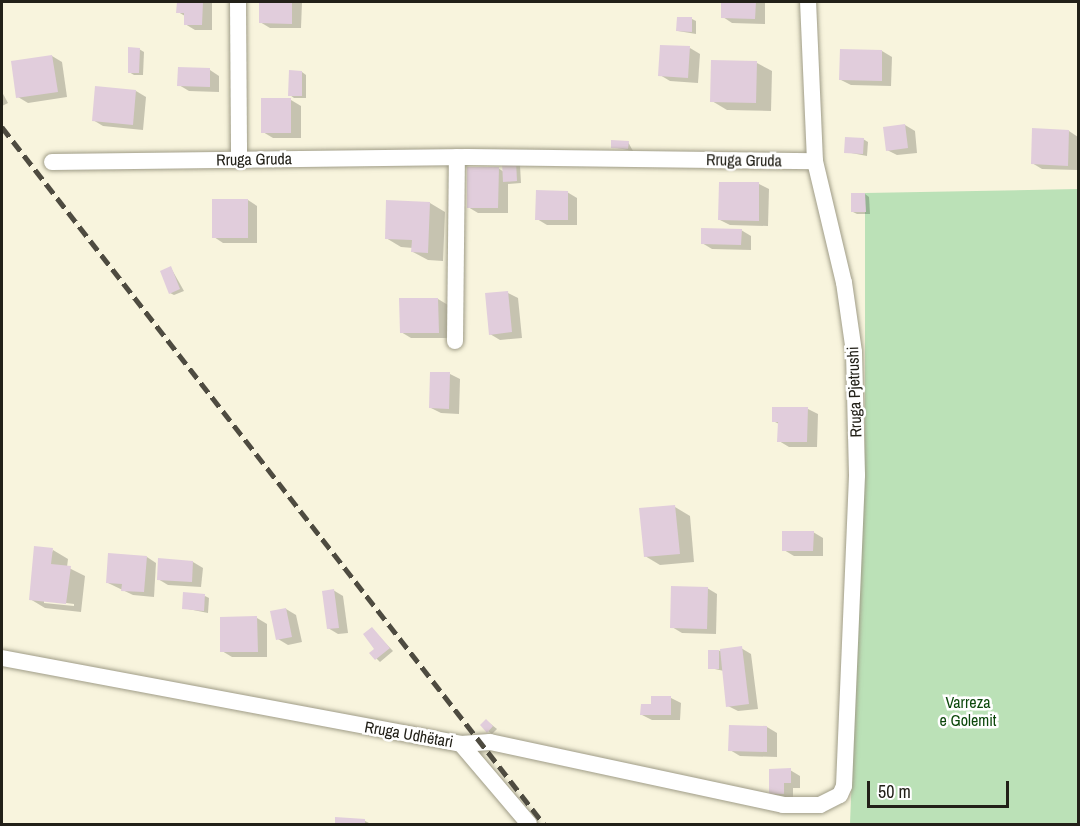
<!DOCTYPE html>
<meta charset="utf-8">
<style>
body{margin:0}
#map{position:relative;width:1080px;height:826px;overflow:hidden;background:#f8f4dd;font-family:"Archivo Narrow",sans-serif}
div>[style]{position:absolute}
.green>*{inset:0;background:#bbe1b7}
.shadow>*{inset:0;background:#0003}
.building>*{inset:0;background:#e1cddc}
.roads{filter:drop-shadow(0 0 2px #9f9c87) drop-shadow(0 0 2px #9f9c87)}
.minor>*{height:16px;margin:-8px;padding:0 8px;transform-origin:8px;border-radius:8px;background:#fff}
.rail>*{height:4.5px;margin-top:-2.25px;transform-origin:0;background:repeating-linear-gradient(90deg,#4e4b40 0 12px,transparent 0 18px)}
span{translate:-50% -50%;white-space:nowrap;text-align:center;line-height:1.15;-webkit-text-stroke:5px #fff;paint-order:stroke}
.street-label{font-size:16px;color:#222018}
.park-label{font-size:16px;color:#0d480c}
.frame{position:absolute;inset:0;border:3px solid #222018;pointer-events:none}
.scale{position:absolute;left:867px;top:781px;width:142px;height:27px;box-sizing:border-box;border:3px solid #222018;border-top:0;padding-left:8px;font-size:18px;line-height:21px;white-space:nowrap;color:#222018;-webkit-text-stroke:4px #fff;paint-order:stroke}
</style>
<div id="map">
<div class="green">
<i style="clip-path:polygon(1078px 189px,1078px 824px,850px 824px,865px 439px,865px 193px)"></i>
</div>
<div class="shadow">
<i style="clip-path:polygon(178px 2px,212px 2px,212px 30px,195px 30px,185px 24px,185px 16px,178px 12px)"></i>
<i style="clip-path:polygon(261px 2px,302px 2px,301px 28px,270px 28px,260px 22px)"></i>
<i style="clip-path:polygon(723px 2px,765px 2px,765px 24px,732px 23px,723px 17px)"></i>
<i style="clip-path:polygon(692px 19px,696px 21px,696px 34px,678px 31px)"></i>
<i style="clip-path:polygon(690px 48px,700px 54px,698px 83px,670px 81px,660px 75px)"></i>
<i style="clip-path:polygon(139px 49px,144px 52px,143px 75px,134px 75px,129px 72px)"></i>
<i style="clip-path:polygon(882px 51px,892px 57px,891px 86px,851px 85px,841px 80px)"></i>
<i style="clip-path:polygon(52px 56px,62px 62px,67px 97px,28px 103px,18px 97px)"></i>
<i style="clip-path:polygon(757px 63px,772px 71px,771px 111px,727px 110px,712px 101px)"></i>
<i style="clip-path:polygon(210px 70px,219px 76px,219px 92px,189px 91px,179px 85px)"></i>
<i style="clip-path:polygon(302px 72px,306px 75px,306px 98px,294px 98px,290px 95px)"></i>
<i style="clip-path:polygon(136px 91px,146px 97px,143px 130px,103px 126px,93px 120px)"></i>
<i style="clip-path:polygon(2px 92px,8px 103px,2px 106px)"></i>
<i style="clip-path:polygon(291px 100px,301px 106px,301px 138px,273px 138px,263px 132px)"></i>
<i style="clip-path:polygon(905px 125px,915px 131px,917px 153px,897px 155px,887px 150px)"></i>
<i style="clip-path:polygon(1069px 131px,1078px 137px,1077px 170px,1042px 169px,1032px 163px)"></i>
<i style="clip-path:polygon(863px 139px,868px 142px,867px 156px,846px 152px)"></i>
<i style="clip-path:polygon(628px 142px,633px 151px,612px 147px)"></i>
<i style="clip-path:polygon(503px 163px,520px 165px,521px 183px,508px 184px,508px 213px,478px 213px,468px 207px,498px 168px,504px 172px)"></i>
<i style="clip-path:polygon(759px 184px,769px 189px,768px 226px,730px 225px,720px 220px)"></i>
<i style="clip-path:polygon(567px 192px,577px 198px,577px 225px,547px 225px,537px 219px)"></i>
<i style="clip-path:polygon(865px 194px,869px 197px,870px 214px,857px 214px,853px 212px)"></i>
<i style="clip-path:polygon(248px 200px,257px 206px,257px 243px,223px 243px,214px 237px)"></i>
<i style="clip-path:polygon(430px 203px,445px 212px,443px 261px,428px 260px,413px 252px,413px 248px,401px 247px,386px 238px)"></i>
<i style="clip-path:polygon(741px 230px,751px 236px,751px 250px,712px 249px,702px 243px)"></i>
<i style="clip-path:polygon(171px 268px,184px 291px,174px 295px,170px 293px)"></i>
<i style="clip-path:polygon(508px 293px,518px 298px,522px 338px,500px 340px,490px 334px)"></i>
<i style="clip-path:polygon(438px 299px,448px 305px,448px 338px,411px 338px,401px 332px)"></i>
<i style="clip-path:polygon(450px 374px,460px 379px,459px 414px,441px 413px,431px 408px)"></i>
<i style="clip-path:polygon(808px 409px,818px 414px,817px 447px,789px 447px,779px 441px,779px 424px,773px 421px)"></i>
<i style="clip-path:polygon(675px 507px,690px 516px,694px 562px,660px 565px,645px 556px)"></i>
<i style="clip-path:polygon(813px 532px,823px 538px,823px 556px,794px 556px,784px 550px)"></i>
<i style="clip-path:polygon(evenodd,53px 550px,68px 559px,67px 567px,85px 576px,81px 612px,45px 608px,30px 599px,53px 550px,44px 600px,74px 604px,74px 606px,44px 603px,44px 600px)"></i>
<i style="clip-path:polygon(147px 557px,156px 563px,154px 597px,133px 595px,108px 583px)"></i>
<i style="clip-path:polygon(160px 560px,193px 562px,203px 568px,201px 587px,168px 585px,158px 579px)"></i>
<i style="clip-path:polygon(707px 588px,717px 594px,716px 634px,682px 633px,672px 627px)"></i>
<i style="clip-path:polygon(333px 590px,343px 596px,348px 633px,338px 634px,328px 628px)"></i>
<i style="clip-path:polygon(205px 596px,209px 598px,208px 613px,183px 608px)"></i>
<i style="clip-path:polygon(286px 609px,296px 615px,302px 642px,288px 645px,278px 639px)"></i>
<i style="clip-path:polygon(257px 618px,267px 624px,267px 657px,232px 657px,222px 651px)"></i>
<i style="clip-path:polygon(372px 629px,393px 651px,380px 662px,371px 653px,377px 649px)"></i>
<i style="clip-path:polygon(741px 648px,751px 654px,758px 709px,738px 711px,728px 706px,724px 671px,710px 668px,710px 652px)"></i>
<i style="clip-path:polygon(671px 698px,681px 703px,680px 720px,652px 720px,642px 715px)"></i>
<i style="clip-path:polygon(487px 721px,497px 729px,492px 734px,488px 731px)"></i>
<i style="clip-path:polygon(730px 726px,767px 727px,777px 733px,777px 757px,740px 756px,730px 750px)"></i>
<i style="clip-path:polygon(790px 770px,800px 776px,800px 788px,793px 788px,793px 799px,780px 799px,771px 793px)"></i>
<i style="clip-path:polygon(337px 819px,365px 821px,371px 824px,336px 824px)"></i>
</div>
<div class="building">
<i style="clip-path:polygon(177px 2px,203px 2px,202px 25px,184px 25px,184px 13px,176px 13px)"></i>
<i style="clip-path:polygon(259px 2px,292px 2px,292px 24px,259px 23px)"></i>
<i style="clip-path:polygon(721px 2px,756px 2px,755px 19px,721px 18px)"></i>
<i style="clip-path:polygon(677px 17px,692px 17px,692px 32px,676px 31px)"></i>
<i style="clip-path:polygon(660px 45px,690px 46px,688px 78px,658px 76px)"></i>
<i style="clip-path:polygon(128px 47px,140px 48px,139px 73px,128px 73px)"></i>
<i style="clip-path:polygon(840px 49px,882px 50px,882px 81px,839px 80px)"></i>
<i style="clip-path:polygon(52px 55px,58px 92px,16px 98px,11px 61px)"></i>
<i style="clip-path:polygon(711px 60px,757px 61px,756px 103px,710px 102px)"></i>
<i style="clip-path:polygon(178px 67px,210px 68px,210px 87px,177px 86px)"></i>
<i style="clip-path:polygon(289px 70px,302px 71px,302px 96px,288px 96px)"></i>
<i style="clip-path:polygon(95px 86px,136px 90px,133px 125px,92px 121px)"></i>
<i style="clip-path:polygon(261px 98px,291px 98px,291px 133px,261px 133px)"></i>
<i style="clip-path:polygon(905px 124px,908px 148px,886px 151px,883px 127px)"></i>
<i style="clip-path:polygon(1032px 128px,1069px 130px,1068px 166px,1031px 164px)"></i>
<i style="clip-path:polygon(845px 137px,864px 138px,863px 154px,844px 153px)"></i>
<i style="clip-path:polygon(611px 140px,629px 141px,628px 149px,611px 148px)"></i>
<i style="clip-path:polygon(516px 161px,517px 181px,503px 182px,502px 162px)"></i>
<i style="clip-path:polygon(467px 167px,499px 167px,498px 208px,467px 208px)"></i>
<i style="clip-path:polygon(719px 182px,759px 182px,759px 221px,718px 220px)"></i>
<i style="clip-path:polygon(536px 190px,568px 191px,568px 220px,535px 220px)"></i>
<i style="clip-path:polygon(851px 193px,865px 193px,866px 212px,851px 212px)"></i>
<i style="clip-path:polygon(212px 199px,248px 199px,248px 238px,212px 238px)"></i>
<i style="clip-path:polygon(386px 200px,430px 202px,428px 253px,411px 252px,412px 240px,385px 239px)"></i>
<i style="clip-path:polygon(701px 228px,742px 229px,741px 245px,701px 244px)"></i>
<i style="clip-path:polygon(171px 266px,180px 289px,169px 294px,160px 271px)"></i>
<i style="clip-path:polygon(508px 291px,512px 332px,489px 335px,485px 293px)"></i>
<i style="clip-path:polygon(399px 298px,438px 298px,439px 333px,400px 333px)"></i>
<i style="clip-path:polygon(430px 372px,450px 372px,449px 409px,429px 408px)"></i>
<i style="clip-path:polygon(772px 407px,808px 407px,807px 442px,777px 442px,778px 422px,772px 422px)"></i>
<i style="clip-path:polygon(675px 505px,680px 554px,644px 557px,639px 508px)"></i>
<i style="clip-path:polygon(782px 531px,814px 531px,813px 551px,782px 551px)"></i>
<i style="clip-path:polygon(34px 546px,53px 548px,51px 564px,71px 566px,66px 604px,29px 600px)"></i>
<i style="clip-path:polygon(108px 553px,147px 556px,144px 592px,121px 591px,122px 584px,106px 583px)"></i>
<i style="clip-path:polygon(158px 558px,193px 561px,192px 582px,157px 580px)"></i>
<i style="clip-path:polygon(671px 586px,708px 587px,707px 629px,670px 628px)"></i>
<i style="clip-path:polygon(334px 589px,339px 628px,327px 629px,322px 591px)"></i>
<i style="clip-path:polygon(183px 592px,205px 594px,204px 611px,182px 609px)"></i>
<i style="clip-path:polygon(286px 608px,292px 637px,276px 640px,270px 611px)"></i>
<i style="clip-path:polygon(257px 616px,258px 652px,220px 652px,220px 617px)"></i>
<i style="clip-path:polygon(372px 627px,390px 648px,375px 660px,369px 653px,374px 649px,363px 634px)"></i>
<i style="clip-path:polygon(742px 646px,749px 704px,726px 707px,720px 649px)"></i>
<i style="clip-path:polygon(708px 650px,719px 650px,719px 669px,708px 669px)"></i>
<i style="clip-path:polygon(651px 696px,671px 696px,671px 715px,640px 715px,641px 704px,651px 704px)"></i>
<i style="clip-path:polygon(486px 719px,493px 726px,487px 733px,480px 725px)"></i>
<i style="clip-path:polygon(729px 725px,767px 726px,767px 752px,728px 751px)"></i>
<i style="clip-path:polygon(791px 768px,791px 783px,784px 783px,784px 794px,769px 794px,769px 769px)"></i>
<i style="clip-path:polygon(335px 817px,365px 819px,365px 824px,335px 824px)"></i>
</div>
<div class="roads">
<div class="minor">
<i style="left:238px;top:2px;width:158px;rotate:89.6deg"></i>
<i style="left:52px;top:162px;width:415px;rotate:-0.7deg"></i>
<i style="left:467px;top:157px;width:348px;rotate:0.7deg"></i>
<i style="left:455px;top:341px;width:184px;rotate:-89.4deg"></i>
<i style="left:2px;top:658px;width:467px;rotate:10.6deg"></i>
<i style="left:461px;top:744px;width:29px;rotate:-4deg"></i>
<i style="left:490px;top:742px;width:300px;rotate:12.1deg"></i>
<i style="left:783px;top:805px;width:37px"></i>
<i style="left:820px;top:805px;width:22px;rotate:-27deg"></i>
<i style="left:840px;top:795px;width:10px;rotate:-66deg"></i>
<i style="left:844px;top:786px;width:311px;rotate:-87.6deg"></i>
<i style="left:857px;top:475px;width:123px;rotate:-91.4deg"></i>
<i style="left:854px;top:352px;width:70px;rotate:-98.2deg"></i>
<i style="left:844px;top:283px;width:125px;rotate:-103.4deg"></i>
<i style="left:815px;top:161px;width:159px;rotate:-92.5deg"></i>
<i style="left:461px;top:744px;width:105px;rotate:49.6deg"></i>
</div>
</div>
<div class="rail">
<i style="left:2px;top:127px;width:883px;rotate:52.13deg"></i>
</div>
<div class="street-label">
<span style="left:254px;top:159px;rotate:-1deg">Rruga Gruda</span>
<span style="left:744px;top:160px;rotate:1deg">Rruga Gruda</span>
<span style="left:854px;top:392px;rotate:-92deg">Rruga Pjetrushi</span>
<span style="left:409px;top:734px;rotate:10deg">Rruga Udhëtari</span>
</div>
<div class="park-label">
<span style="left:968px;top:711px">Varreza<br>e Golemit</span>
</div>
<div class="frame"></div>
<div class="scale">50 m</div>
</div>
